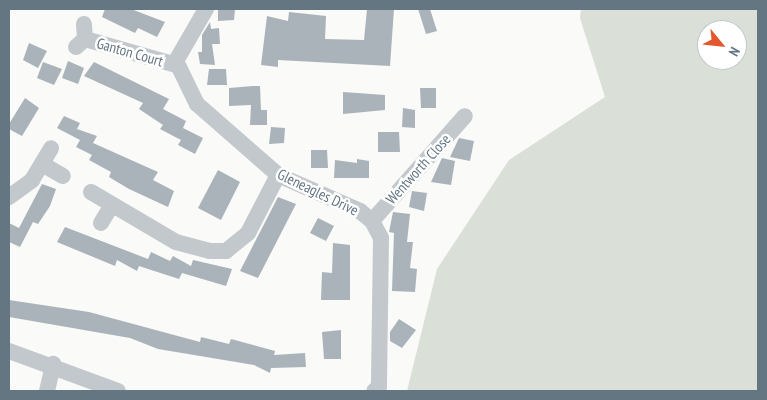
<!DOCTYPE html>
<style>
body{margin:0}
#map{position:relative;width:767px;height:400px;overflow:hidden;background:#fafaf8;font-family:"PT Sans Narrow",sans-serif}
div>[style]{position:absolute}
.green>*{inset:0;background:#dadfd7}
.building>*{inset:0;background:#aab3b9}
.minor>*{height:16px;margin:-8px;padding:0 8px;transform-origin:8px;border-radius:8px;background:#c3c8cc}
span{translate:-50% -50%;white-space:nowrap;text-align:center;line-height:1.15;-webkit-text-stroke:5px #fff;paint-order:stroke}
.street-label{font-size:15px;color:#657683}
.frame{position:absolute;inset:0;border:10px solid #657683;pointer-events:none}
.north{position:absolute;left:697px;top:20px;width:50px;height:50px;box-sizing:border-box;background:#fff;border:1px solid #c1c8cd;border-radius:50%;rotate:118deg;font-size:14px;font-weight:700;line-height:20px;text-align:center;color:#657683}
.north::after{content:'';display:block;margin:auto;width:18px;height:22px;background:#e4572e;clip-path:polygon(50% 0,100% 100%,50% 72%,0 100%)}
</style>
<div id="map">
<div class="green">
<i style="clip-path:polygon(evenodd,581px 9px,758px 9px,758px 391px,407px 391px,437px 269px,509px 160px,605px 97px,580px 18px,581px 9px,707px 30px,737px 30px,737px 60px,707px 60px,707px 30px)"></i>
</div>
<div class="building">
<i style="clip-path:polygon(105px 9px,131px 9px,165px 22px,157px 37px,138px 28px,135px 33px,102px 17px)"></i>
<i style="clip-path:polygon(218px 9px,235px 9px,234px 20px,218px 21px)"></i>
<i style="clip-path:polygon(367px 9px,394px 9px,390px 66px,278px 60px,278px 67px,261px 65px,267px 16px,288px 21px,289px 12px,326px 16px,325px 39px,364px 40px)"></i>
<i style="clip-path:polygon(418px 9px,430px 9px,437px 31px,426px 34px)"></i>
<i style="clip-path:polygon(210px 22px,211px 29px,219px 28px,220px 44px,212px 44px,215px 65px,200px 64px,198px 52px,202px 52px,202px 35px)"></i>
<i style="clip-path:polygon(29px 43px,47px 51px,38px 68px,23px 60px)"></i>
<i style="clip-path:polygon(68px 61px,84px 68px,78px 84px,62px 78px)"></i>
<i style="clip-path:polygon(43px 62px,62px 69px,54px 85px,37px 78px)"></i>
<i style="clip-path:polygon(94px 62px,169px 99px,163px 109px,186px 121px,183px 128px,203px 138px,195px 154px,178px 145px,181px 140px,160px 129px,163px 125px,139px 109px,143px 103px,84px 76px)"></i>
<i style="clip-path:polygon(209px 69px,226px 69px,227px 85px,207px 85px)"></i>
<i style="clip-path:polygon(253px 86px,260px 86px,261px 110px,267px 110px,267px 125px,250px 125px,251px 105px,229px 106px,229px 88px)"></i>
<i style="clip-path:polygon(420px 88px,436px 88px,436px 108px,421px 108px)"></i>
<i style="clip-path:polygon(343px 92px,385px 95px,385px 110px,343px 114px)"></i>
<i style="clip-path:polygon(25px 98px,39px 108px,22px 136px,9px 129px,9px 124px)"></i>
<i style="clip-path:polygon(403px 108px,415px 110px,415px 128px,402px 127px)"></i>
<i style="clip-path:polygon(64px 116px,80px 123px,77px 129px,97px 136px,93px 143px,158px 172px,153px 180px,174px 191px,168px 207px,129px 189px,109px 177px,111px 172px,89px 160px,92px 155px,76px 147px,80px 140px,57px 128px)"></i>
<i style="clip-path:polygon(271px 127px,285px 128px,284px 143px,269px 144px)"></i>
<i style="clip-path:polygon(378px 132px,399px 132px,400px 152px,378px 152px)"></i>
<i style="clip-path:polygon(459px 138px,474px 141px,470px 161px,450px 157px)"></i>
<i style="clip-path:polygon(311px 150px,327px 150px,328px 168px,311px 168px)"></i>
<i style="clip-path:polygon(442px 158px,455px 161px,451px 185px,431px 182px)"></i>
<i style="clip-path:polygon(357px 159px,369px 161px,369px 178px,334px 178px,335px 160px,357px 163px)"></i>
<i style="clip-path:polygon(218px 170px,240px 182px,221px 220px,198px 208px)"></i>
<i style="clip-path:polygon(42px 184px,56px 189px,50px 206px,38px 224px,33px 222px,20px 247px,9px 242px,9px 223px,19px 228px)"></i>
<i style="clip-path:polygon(412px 191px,427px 193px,424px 211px,409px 207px)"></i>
<i style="clip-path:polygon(278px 197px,296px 204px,258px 278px,240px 271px)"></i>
<i style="clip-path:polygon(393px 212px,410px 214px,407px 242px,413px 242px,410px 268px,417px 269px,415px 292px,392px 291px,394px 233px,389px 232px)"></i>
<i style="clip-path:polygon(318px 218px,334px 226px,326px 241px,310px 233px)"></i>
<i style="clip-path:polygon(65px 227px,148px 259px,151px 252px,170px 261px,173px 256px,191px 266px,193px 260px,232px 269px,226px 286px,182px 273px,179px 279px,139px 266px,137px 271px,117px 260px,115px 266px,57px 242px)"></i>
<i style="clip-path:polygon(333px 243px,350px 245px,350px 300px,321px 300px,322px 272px,332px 273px)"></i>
<i style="clip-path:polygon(9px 300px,89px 312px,200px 342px,201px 337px,229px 344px,231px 339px,275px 351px,274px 355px,305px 353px,306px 367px,271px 368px,270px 373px,254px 365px,158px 349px,130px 338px,9px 317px)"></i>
<i style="clip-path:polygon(399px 319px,416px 330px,402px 348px,390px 341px,390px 332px)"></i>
<i style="clip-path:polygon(341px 330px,341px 359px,324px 359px,322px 332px)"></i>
</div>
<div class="minor">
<i style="left:206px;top:9px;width:60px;rotate:120deg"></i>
<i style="left:176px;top:61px;width:48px;rotate:64deg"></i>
<i style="left:197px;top:104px;width:108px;rotate:41.2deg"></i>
<i style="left:278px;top:175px;width:90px;rotate:23.7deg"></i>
<i style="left:360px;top:211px;width:16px;rotate:40deg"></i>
<i style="left:372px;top:221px;width:19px;rotate:62deg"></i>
<i style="left:381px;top:238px;width:149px;rotate:90.8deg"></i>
<i style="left:379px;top:387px;width:6px;rotate:141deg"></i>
<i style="left:85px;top:39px;width:95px;rotate:15.9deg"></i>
<i style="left:76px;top:47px;width:12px;rotate:-42deg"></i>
<i style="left:85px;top:39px;width:15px;rotate:-94deg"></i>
<i style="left:42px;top:164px;width:24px;rotate:30deg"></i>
<i style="left:91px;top:192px;width:99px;rotate:30.5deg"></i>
<i style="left:176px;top:242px;width:35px;rotate:15deg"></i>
<i style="left:210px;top:251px;width:16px"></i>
<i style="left:226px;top:251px;width:28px;rotate:-39deg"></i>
<i style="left:248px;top:233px;width:65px;rotate:-62.7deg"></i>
<i style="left:9px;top:197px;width:29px;rotate:-36deg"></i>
<i style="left:32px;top:180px;width:37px;rotate:-59deg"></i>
<i style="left:372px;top:221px;width:140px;rotate:-48.5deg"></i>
<i style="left:101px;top:223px;width:21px;rotate:-59deg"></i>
<i style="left:9px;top:351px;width:116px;rotate:20.2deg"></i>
<i style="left:47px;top:391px;width:28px;rotate:-77deg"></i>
</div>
<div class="street-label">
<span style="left:130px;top:52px;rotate:16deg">Ganton Court</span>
<span style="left:418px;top:169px;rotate:-48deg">Wentworth Close</span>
<span style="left:318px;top:192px;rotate:26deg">Gleneagles Drive</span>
</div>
<div class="frame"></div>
<div class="north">N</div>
</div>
